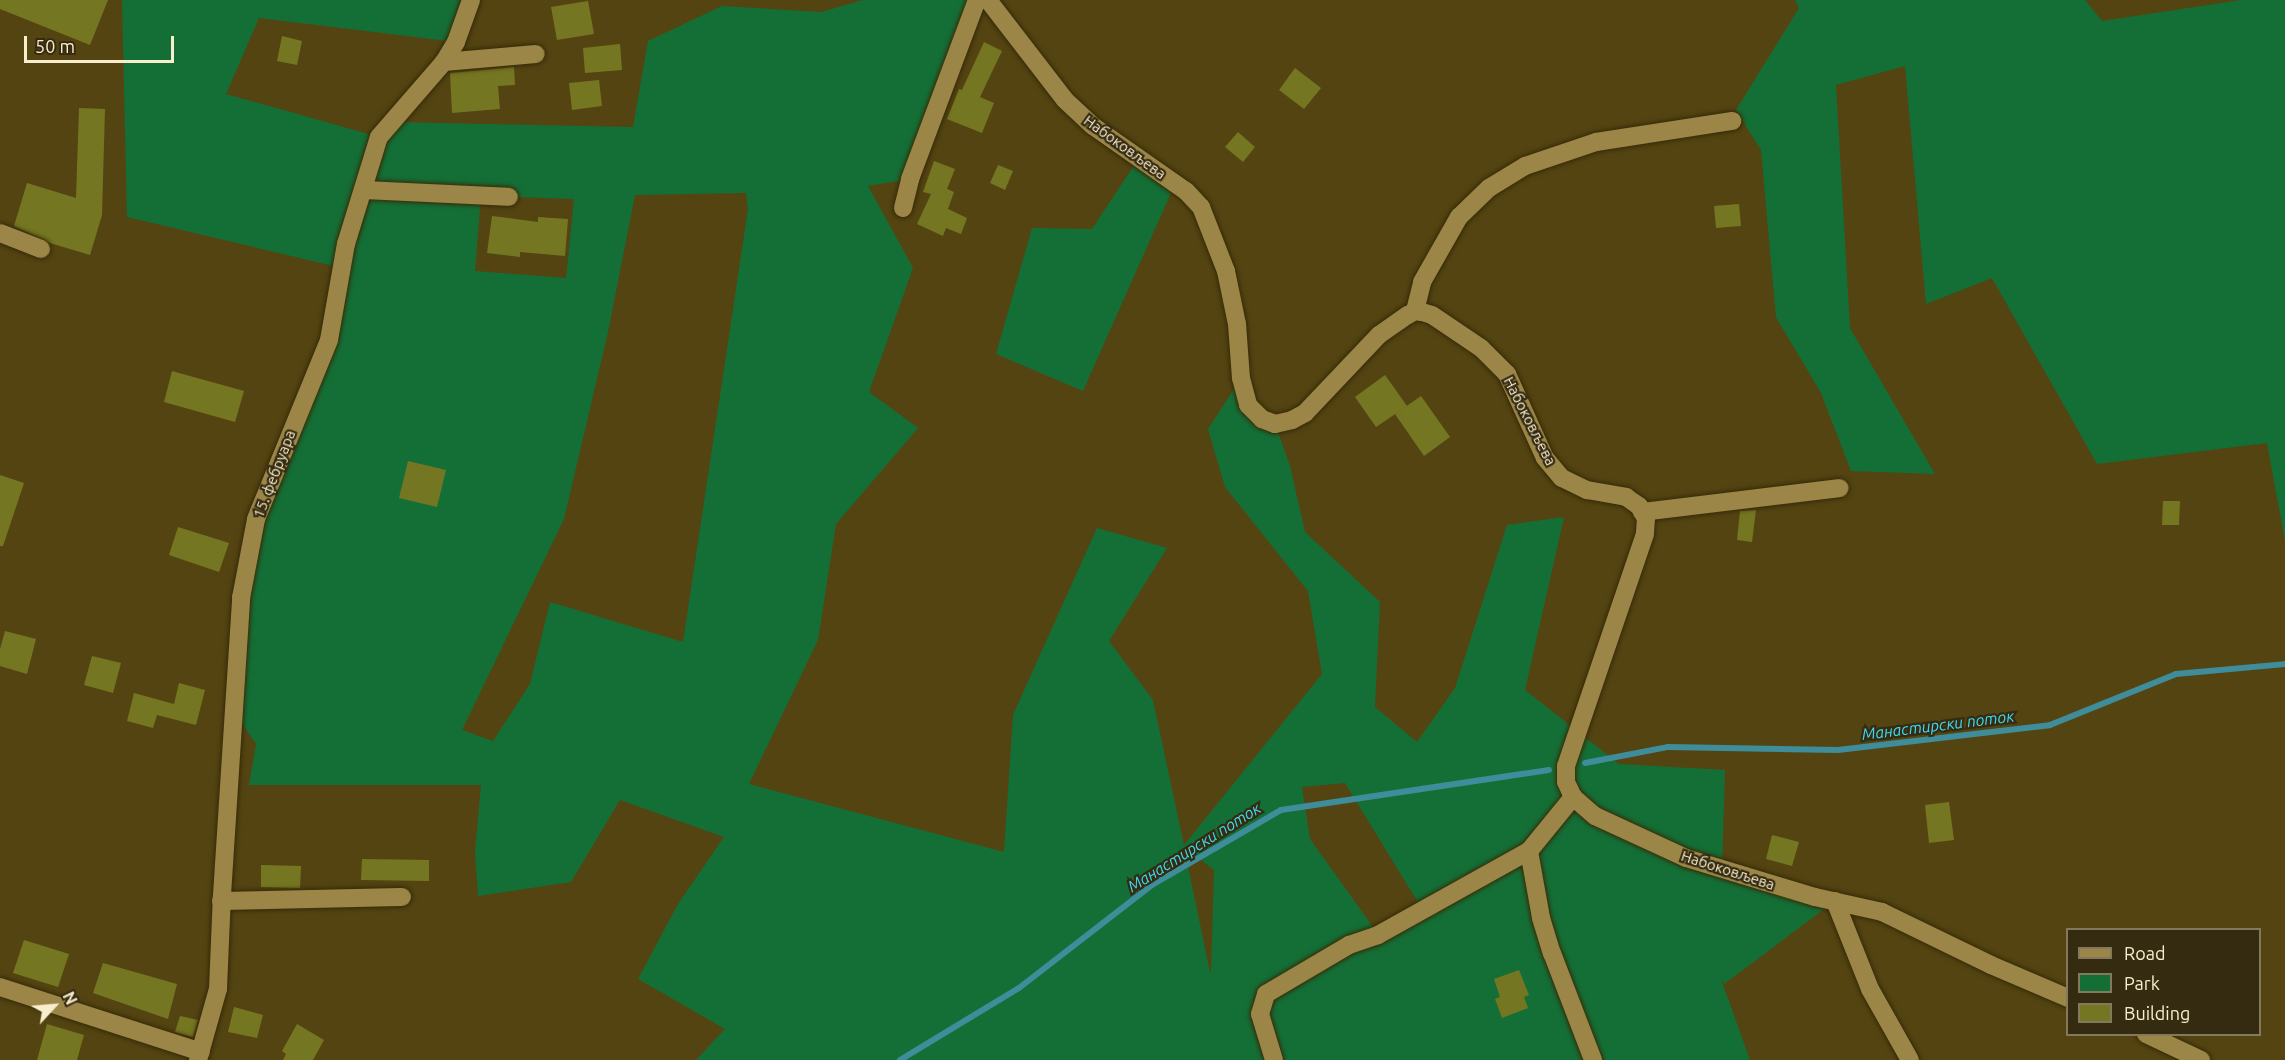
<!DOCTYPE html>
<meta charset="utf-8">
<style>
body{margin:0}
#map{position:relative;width:2285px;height:1060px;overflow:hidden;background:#544412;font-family:Ubuntu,sans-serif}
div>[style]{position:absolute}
.green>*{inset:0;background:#146f36}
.stream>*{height:6px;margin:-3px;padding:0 3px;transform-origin:3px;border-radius:3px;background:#3f8d9a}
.building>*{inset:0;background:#757622}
.roads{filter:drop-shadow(0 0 2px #362b08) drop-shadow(0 0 2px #362b08)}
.street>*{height:18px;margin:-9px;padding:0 9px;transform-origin:9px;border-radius:9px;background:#9c8647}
span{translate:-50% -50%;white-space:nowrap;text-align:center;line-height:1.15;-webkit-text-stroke:4.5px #352b11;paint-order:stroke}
.street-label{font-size:15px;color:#f8edcd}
.water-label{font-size:16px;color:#3edaf3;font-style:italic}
.legend{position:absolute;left:2066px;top:928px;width:195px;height:108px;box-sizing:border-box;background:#352b11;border:2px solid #83795c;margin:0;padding:8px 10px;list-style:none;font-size:18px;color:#f8edcd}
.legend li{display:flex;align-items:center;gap:12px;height:30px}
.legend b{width:30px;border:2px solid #83795c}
.north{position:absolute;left:24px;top:976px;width:60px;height:60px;-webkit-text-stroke:4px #352b11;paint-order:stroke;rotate:64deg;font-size:16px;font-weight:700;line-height:24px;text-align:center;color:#f8edcd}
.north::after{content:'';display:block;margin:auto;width:21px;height:27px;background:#f8edcd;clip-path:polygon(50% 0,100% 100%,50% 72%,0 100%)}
.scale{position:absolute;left:24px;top:36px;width:150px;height:27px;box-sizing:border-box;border:3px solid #f8edcd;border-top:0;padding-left:8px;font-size:18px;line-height:21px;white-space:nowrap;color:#f8edcd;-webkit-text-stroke:4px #352b11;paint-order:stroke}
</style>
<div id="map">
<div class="green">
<i style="clip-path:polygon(evenodd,122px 0,471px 0,456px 42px,259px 18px,226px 94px,379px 137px,393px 122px,633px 127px,648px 41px,722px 6px,821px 12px,863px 0,977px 0,910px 179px,868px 186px,913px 268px,869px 392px,918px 428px,836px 524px,818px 640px,749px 784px,1004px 852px,1013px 715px,1097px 528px,1167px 548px,1109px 641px,1153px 700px,1184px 845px,1322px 674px,1308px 591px,1225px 487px,1208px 429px,1241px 378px,1248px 405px,1275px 424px,1290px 466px,1305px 532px,1380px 602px,1375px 707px,1417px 742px,1455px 688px,1507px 525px,1564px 517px,1525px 690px,1619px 764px,1725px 770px,1722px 868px,1835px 901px,1724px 984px,1721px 979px,1750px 1060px,696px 1060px,725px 1029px,638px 979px,678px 904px,724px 837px,620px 800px,571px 882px,478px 896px,475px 852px,481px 785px,249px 785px,256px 744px,233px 711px,256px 519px,307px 392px,342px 268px,127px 217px,122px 0,746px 193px,748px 209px,683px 642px,550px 602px,530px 684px,493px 741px,462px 730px,564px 519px,608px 332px,635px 195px,746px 193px,122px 0,481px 196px,574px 199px,566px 278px,475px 271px,481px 196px,122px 0,1345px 783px,1422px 909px,1378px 934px,1310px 839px,1302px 787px,1345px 783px,122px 0,1184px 847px,1214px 870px,1211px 972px,1210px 972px,1184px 847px)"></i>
<i style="clip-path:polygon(1795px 0,2085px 0,2102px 21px,2241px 0,2285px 0,2285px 541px,2267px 443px,2097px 464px,1992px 278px,1926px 304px,1905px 66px,1836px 85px,1850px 328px,1935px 474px,1851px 471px,1821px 393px,1776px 317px,1761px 150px,1736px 110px,1799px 8px)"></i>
<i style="clip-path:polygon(1139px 158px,1175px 184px,1083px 391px,996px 354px,1032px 228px,1092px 229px)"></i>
</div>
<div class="stream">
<i style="left:1585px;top:763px;width:85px;rotate:-10.9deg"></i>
<i style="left:1668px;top:747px;width:170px;rotate:1deg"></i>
<i style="left:1838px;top:750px;width:213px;rotate:-6.7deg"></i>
<i style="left:2050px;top:725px;width:136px;rotate:-22deg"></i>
<i style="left:2176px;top:674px;width:109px;rotate:-5.2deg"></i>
<i style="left:900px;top:1060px;width:139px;rotate:-31.2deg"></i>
<i style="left:1019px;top:988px;width:168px;rotate:-37.8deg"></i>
<i style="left:1152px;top:885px;width:149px;rotate:-30.2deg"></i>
<i style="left:1281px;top:810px;width:271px;rotate:-8.5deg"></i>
</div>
<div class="building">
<i style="clip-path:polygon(0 0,108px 0,90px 45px,0 9px)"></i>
<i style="clip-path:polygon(588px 1px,594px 34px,557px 40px,551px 7px)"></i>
<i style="clip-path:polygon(282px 36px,302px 41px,297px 65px,277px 61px)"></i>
<i style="clip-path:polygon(984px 42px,1002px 51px,980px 97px,994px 103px,982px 133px,947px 119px,959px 89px,962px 90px)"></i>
<i style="clip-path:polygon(620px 44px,622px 70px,585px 73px,583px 48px)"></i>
<i style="clip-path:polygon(514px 67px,515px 85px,498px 86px,500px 109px,452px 113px,450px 73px)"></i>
<i style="clip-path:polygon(1295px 68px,1321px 88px,1304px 109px,1279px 90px)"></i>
<i style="clip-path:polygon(599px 80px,602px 106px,572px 110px,569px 83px)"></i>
<i style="clip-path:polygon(79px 108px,105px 109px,102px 215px,90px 255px,50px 243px,14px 226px,27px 183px,76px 198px)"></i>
<i style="clip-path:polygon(1238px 132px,1255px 147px,1243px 162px,1225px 147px)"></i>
<i style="clip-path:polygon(934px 161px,955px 169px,947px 189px,954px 192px,948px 209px,967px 218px,961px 234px,946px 228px,943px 236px,917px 224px,931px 194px,923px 192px)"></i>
<i style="clip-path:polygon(998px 165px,1013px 171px,1005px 190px,990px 183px)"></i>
<i style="clip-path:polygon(1739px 204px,1741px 226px,1716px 228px,1714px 206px)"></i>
<i style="clip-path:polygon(492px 216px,538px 222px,538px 217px,568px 219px,565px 256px,520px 252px,520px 257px,487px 253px)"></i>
<i style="clip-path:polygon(172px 371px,244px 391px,235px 422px,164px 402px)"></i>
<i style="clip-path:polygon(1385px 375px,1407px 406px,1376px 427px,1355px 397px)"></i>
<i style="clip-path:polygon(1421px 396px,1450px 437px,1424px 456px,1395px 414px)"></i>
<i style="clip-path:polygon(408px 461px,446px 470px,437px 507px,399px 498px)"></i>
<i style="clip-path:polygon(0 475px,24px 483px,3px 546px,0 546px)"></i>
<i style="clip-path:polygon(2163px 501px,2180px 501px,2179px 525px,2162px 525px)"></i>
<i style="clip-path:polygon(1756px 510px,1752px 542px,1737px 540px,1740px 511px)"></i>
<i style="clip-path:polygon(178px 527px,229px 543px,219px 572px,169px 555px)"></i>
<i style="clip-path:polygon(5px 631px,36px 639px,27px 674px,0 666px,0 649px)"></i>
<i style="clip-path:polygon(92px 656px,121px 663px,113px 693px,84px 685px)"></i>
<i style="clip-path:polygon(179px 683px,205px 690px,196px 725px,157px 715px,153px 728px,127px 721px,134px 693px,174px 704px)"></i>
<i style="clip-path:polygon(1949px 802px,1954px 840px,1929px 843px,1925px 805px)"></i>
<i style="clip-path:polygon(1772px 835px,1799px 842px,1792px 866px,1766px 859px)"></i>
<i style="clip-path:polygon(362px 859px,429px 860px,429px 881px,361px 880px)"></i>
<i style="clip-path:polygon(261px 865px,301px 866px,300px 888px,261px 887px)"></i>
<i style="clip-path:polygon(24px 940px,69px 954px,58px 987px,13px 973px)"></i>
<i style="clip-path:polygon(103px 963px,177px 984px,168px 1019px,93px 993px)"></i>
<i style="clip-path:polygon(1519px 970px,1529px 995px,1524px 997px,1528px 1008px,1502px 1018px,1495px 999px,1500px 997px,1494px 979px)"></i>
<i style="clip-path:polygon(234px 1007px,263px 1015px,257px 1038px,228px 1032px)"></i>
<i style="clip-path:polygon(180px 1016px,198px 1020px,193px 1037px,175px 1032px)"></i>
<i style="clip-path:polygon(47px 1024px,84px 1035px,77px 1060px,37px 1060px)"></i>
<i style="clip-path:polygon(297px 1024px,324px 1040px,313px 1060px,283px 1060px,286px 1054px,282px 1051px)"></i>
</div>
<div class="roads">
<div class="street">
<i style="left:988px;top:0;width:126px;rotate:52.4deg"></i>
<i style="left:1065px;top:100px;width:38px;rotate:43deg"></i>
<i style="left:1093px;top:126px;width:113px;rotate:35deg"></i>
<i style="left:1186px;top:191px;width:22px;rotate:47deg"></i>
<i style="left:1201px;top:207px;width:69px;rotate:68.7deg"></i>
<i style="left:1226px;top:271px;width:54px;rotate:78.3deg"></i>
<i style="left:1237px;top:324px;width:54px;rotate:85.8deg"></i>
<i style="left:1241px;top:378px;width:28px;rotate:75deg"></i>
<i style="left:1248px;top:405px;width:20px;rotate:45deg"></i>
<i style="left:1262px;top:419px;width:14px;rotate:21deg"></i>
<i style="left:1275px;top:424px;width:17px;rotate:-13deg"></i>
<i style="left:1292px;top:420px;width:15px;rotate:-28deg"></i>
<i style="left:1305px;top:413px;width:108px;rotate:-46.5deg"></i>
<i style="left:1379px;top:335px;width:35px;rotate:-35deg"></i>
<i style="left:1408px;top:315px;width:8px;rotate:-30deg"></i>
<i style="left:1415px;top:311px;width:7px;rotate:8deg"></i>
<i style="left:1422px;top:312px;width:10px;rotate:17deg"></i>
<i style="left:1432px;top:315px;width:59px;rotate:34deg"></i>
<i style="left:1481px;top:348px;width:37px;rotate:45deg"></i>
<i style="left:1507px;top:374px;width:92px;rotate:65.7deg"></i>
<i style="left:1545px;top:458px;width:26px;rotate:50deg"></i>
<i style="left:1562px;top:478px;width:28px;rotate:26deg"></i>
<i style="left:1587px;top:490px;width:40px;rotate:10deg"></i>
<i style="left:1626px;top:497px;width:16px;rotate:35deg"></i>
<i style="left:1639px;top:506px;width:14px;rotate:60deg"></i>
<i style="left:1646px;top:518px;width:16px;rotate:94deg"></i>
<i style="left:1645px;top:534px;width:245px;rotate:108.8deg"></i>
<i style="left:1566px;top:766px;width:16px;rotate:90deg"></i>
<i style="left:1566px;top:782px;width:17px;rotate:65deg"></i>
<i style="left:1573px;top:797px;width:29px;rotate:41deg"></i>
<i style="left:1595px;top:816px;width:100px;rotate:24.8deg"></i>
<i style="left:1686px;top:858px;width:135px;rotate:16.8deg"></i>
<i style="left:1815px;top:897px;width:69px;rotate:12.6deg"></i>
<i style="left:1882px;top:912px;width:121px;rotate:25.9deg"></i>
<i style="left:1991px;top:965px;width:84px;rotate:23.2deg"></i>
<i style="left:444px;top:62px;width:92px;rotate:-5deg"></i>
<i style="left:363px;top:190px;width:146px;rotate:2.7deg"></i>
<i style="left:903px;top:208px;width:30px;rotate:-76deg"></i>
<i style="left:910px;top:179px;width:191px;rotate:-69.5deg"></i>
<i style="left:0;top:233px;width:44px;rotate:21.3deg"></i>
<i style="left:1415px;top:311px;width:30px;rotate:-76deg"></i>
<i style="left:1422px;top:282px;width:75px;rotate:-60.4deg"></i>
<i style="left:1459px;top:217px;width:42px;rotate:-44deg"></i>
<i style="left:1489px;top:188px;width:42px;rotate:-31.4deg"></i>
<i style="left:1525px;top:166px;width:75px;rotate:-18.7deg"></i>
<i style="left:1596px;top:142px;width:138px;rotate:-8.8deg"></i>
<i style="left:1642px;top:512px;width:199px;rotate:-6.9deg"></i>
<i style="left:1529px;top:851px;width:68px;rotate:79.8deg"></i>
<i style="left:1541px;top:918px;width:37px;rotate:73deg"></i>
<i style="left:1552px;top:953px;width:115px;rotate:69deg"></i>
<i style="left:221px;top:901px;width:181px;rotate:-1.3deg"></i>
<i style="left:1835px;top:901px;width:95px;rotate:68.3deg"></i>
<i style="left:1870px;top:989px;width:81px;rotate:60.6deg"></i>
<i style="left:0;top:987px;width:211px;rotate:17.9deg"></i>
<i style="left:2146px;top:1034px;width:61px;rotate:25.3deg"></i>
<i style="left:198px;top:1060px;width:74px;rotate:-74.3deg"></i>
<i style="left:218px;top:989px;width:94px;rotate:-87.6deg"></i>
<i style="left:222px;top:895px;width:298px;rotate:-86.3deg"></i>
<i style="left:241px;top:598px;width:80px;rotate:-79.2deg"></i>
<i style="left:256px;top:519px;width:193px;rotate:-67.8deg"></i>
<i style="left:329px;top:340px;width:97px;rotate:-80deg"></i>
<i style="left:346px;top:244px;width:112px;rotate:-72.9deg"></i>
<i style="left:379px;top:137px;width:99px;rotate:-49.1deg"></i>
<i style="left:444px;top:62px;width:23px;rotate:-59deg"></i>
<i style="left:456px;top:42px;width:45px;rotate:-70.3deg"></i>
<i style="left:1274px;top:1060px;width:48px;rotate:-106.9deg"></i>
<i style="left:1260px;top:1014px;width:21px;rotate:-73deg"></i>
<i style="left:1266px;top:994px;width:96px;rotate:-30.6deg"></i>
<i style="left:1349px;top:945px;width:31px;rotate:-19deg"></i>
<i style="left:1378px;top:935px;width:173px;rotate:-29.1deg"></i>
<i style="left:1529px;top:851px;width:70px;rotate:-50.8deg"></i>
</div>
</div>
<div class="street-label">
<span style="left:1125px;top:147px;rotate:36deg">Набоковљева</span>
<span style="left:1530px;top:421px;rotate:63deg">Набоковљева</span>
<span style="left:274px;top:474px;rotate:-69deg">15. фебруара</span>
<span style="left:1728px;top:870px;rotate:18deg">Набоковљева</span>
</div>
<div class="water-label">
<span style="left:1938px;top:725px;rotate:-7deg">Манастирски поток</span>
<span style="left:1194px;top:847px;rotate:-32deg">Манастирски поток</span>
</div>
<ul class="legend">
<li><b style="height:8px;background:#9c8647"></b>Road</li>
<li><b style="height:16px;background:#146f36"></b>Park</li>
<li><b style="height:16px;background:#757622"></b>Building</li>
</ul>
<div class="north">N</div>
<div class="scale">50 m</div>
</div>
